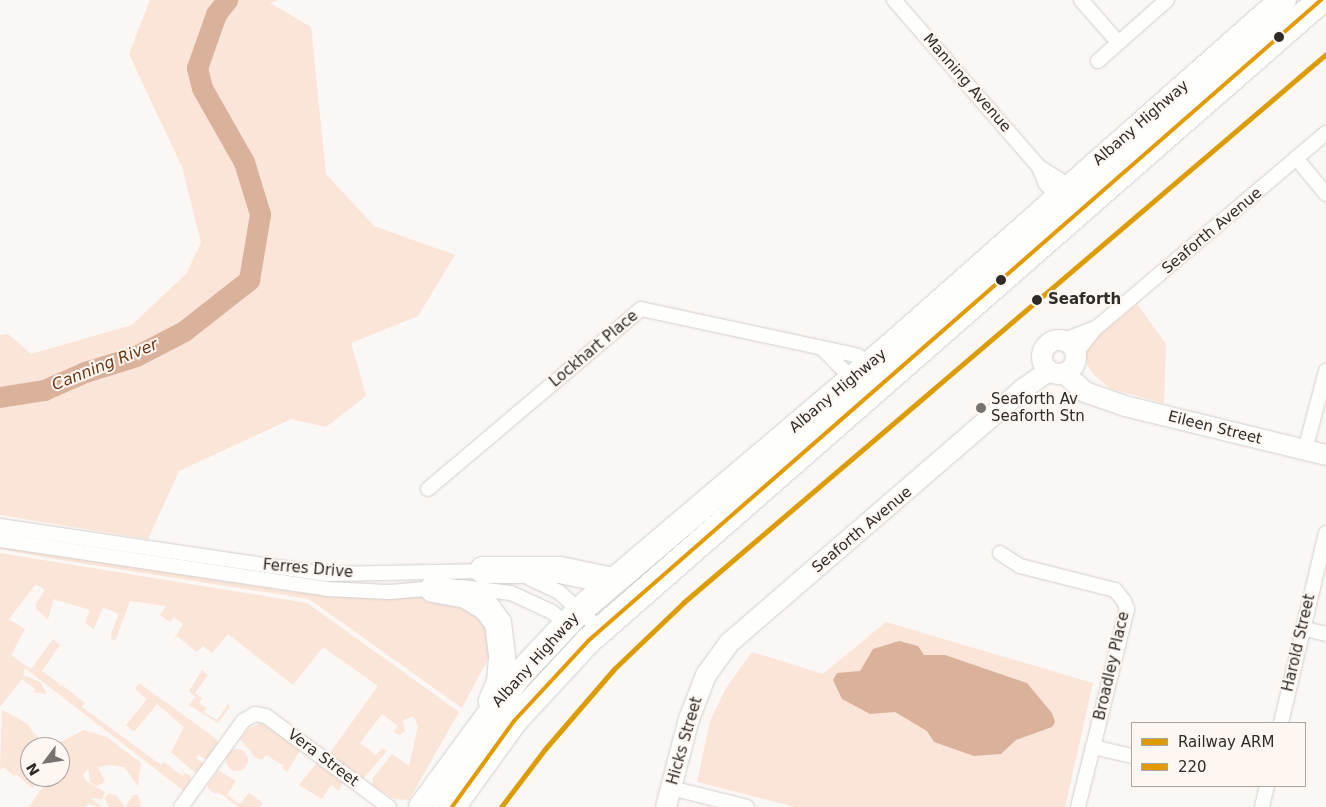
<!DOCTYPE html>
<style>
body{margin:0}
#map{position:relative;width:1326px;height:807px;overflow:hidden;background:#fbf7f4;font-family:"DejaVu Sans",sans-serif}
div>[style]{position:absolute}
.green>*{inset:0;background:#fbe4d8}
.round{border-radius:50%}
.water>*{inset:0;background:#dab29c}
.river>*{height:21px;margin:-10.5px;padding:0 10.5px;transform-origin:10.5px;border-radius:10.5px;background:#dab29c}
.roads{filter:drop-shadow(0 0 1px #d3cfcd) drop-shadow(0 0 1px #d3cfcd)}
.street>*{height:14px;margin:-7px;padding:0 7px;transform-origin:7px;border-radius:7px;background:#fefefd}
.secondary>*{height:20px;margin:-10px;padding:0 10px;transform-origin:10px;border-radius:10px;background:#fefefd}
.secondary>.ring{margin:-10px;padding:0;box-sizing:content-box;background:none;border:20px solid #fefefd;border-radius:50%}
.highway>*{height:26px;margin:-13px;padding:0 13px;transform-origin:13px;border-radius:13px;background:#fefefd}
.bus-1>*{height:4px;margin:-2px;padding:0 2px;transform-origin:2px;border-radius:2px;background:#e39a04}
.rail-1>*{height:5px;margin:-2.5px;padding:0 2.5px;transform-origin:2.5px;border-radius:2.5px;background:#de9c04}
.dots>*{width:14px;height:14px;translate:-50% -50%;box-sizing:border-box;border:2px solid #fef6f1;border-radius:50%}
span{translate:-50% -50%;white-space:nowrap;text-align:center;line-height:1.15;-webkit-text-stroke:4px #fef6f1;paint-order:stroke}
.street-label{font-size:15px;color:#2e2b29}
.stop-label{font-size:15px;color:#2e2b29;font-weight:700}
.left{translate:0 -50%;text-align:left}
.poi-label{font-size:15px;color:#2e2b29}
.water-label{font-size:16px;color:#6b3817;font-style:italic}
.legend{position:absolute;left:1131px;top:722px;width:175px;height:65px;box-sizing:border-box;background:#fef6f1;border:1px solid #aba5a1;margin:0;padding:6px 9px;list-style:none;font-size:15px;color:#2e2b29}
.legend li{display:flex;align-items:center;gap:10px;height:25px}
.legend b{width:25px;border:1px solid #aba5a1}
.north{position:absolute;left:20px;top:737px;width:50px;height:50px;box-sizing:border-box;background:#fef6f1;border:1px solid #aba5a1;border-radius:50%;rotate:239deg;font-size:14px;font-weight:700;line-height:20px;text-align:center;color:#2e2b29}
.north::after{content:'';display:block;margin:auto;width:18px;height:22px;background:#767270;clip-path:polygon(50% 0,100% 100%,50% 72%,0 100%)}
</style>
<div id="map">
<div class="green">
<i style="clip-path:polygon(150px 0,278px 0,270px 3px,311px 27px,326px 174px,374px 226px,455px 255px,418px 316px,351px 343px,366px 396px,326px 427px,291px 419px,179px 471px,148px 539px,0 515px,0 335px,8px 334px,31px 354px,132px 325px,186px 274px,201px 243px,182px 167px,129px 54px)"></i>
<i style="clip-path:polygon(1137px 304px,1166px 344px,1164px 403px,1111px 389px,1093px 374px,1087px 364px,1085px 347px)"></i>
<i style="clip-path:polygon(0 546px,301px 593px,429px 597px,483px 611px,491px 653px,462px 708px,309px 599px,55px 559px,0 549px)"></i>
<i style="clip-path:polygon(0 553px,307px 603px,459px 712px,409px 800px,394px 799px,372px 785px,373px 778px,392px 754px,409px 766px,418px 726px,413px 716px,403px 720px,405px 731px,399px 735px,394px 732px,398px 726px,382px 714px,360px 743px,376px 755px,382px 748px,387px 751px,363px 779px,329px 754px,378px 686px,323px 647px,293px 685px,228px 634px,212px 653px,203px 646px,197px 652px,177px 636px,172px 643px,183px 624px,174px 617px,170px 622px,160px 615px,166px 606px,130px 601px,115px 641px,111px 639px,112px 631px,119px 614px,103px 607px,94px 629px,85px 623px,90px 610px,54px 599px,48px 619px,36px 609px,36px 603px,45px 590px,36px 584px,9px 619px,25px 629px,11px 655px,31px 669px,53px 639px,60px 645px,42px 671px,60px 684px,57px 687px,62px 685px,85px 703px,82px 707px,161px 765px,164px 762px,182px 776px,185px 773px,190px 776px,192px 782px,184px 791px,25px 668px,23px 675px,40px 682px,47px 694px,33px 692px,35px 689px,22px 679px,0 707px)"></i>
<i style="clip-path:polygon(886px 622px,1093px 683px,1065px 807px,795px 807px,697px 782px,710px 721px,726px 688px,752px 652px,823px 674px)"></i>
<i style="clip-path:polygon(202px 670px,208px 675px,195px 693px,202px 698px,199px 703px,206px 708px,204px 712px,217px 720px,228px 704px,230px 707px,218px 723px,189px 705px,195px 697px,189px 691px)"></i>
<i style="clip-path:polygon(139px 683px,215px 738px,219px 744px,206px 760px,198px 754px,196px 758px,204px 764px,197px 774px,171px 752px,184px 727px,157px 704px,134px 732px,126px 725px,147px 699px,135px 689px)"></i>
<i style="clip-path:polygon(evenodd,2px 710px,28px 724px,34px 734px,45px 741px,61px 742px,84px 730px,107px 737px,141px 763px,138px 786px,124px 767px,110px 765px,98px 767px,105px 782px,96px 786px,90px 782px,88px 768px,83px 775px,86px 781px,105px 792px,102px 799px,90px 798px,102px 807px,88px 804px,85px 807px,29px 807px,44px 785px,38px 780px,32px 788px,16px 774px,14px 776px,3px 767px,0 770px,2px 710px,30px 747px,60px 747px,60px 777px,30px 777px,30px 747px)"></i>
<i style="clip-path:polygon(261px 723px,268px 725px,301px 749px,287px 772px,282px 768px,284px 766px,266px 755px,262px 760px,256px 758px,240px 739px,248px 729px)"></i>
<i class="round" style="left:226px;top:749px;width:22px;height:22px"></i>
<i style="clip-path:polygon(318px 761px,344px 780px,339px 791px,331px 785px,322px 799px,299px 785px)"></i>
<i style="clip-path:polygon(218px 770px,236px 781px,227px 795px,240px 804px,249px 793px,263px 803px,260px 807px,239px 807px,218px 792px,215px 794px,210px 790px,207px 786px)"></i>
<i style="clip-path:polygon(108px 794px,116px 795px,125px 807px,133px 795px,138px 795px,141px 807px,109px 807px,105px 798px)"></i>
</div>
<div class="water">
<i style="clip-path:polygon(899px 641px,918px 646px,924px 655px,945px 655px,1027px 683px,1052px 713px,1055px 722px,1052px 727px,1016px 740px,1001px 754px,974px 756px,934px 742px,927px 731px,895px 712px,870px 714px,842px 699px,833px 680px,837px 673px,860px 671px,873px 649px)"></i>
</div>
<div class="river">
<i style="left:0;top:397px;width:45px;rotate:-9deg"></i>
<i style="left:44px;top:390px;width:45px;rotate:-23.7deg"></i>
<i style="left:85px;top:372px;width:53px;rotate:-17.4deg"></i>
<i style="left:136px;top:356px;width:54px;rotate:-27.5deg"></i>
<i style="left:184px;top:331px;width:83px;rotate:-38.1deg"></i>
<i style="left:249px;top:280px;width:67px;rotate:-80.5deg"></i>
<i style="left:260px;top:214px;width:54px;rotate:-107.1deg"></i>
<i style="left:244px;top:162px;width:85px;rotate:-119.6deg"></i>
<i style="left:202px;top:88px;width:21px;rotate:-104deg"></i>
<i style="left:197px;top:68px;width:57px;rotate:-70.6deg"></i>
<i style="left:216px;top:14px;width:18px;rotate:-52deg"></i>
</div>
<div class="roads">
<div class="street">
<i style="left:894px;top:0;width:221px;rotate:49deg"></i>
<i style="left:1039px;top:167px;width:18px;rotate:68deg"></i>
<i style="left:1046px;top:184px;width:25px;rotate:47deg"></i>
<i style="left:1081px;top:0;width:56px;rotate:48.6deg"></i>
<i style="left:1098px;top:61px;width:92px;rotate:-41.5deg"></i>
<i style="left:1296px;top:158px;width:47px;rotate:50.2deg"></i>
<i style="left:1039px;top:167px;width:44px;rotate:31.9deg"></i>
<i style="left:1064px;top:340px;width:34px;rotate:-21deg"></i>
<i style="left:1096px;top:328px;width:302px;rotate:-40.3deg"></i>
<i style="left:823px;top:349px;width:47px;rotate:45.9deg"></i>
<i style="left:1076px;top:353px;width:31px;rotate:-52deg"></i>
<i style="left:1305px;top:450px;width:82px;rotate:-75.1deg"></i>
<i style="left:428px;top:489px;width:279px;rotate:-40.2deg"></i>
<i style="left:641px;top:309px;width:210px;rotate:12.1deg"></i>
<i style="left:846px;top:353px;width:12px;rotate:14deg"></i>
<i style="left:858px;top:356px;width:19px;rotate:39deg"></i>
<i style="left:0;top:526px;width:331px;rotate:8.4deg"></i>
<i style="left:327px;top:574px;width:161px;rotate:-1.1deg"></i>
<i style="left:0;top:540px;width:331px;rotate:8.5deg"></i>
<i style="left:327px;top:589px;width:62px;rotate:2.8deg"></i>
<i style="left:389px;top:592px;width:49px;rotate:-4.7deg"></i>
<i style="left:1000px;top:553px;width:24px;rotate:33deg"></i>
<i style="left:1020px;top:566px;width:98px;rotate:14.2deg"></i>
<i style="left:1115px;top:590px;width:14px;rotate:51deg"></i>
<i style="left:1124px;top:601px;width:9px;rotate:69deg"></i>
<i style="left:1127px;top:609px;width:142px;rotate:103.8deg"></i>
<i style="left:529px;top:578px;width:33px;rotate:25deg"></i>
<i style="left:559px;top:592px;width:57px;rotate:42.1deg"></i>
<i style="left:462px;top:587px;width:49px;rotate:7deg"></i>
<i style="left:511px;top:593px;width:45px;rotate:24.9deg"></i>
<i style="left:552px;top:612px;width:23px;rotate:40deg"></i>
<i style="left:1302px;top:628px;width:25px;rotate:14deg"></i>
<i style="left:1281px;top:723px;width:195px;rotate:-76.7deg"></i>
<i style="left:671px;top:788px;width:78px;rotate:14deg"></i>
<i style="left:181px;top:807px;width:106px;rotate:-54.2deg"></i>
<i style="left:243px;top:721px;width:14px;rotate:-30deg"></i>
<i style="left:255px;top:714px;width:11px;rotate:10deg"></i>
<i style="left:266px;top:716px;width:153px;rotate:36.5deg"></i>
<i style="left:1078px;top:807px;width:62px;rotate:-76deg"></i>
<i style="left:1093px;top:747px;width:40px;rotate:13deg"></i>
<i style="left:1262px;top:807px;width:22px;rotate:-77deg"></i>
</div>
<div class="secondary">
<i class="ring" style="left:1042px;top:340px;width:14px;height:14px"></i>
<i style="left:1064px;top:373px;width:28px;rotate:42deg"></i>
<i style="left:1085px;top:392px;width:42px;rotate:19.3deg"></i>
<i style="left:1125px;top:406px;width:207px;rotate:13.7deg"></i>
<i style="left:666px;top:807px;width:91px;rotate:-75.4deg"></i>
<i style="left:689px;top:719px;width:47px;rotate:-68.9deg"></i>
<i style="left:706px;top:675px;width:39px;rotate:-54deg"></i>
<i style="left:729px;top:643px;width:389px;rotate:-40.8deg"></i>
<i style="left:1023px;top:389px;width:32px;rotate:-35deg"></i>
</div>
<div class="highway">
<i style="left:483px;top:570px;width:77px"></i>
<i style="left:560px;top:570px;width:54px;rotate:11.7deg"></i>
<i style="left:433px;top:589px;width:34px;rotate:10deg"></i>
<i style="left:466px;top:595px;width:25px;rotate:32deg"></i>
<i style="left:487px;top:608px;width:19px;rotate:54deg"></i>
<i style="left:498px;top:623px;width:35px;rotate:83deg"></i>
<i style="left:502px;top:658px;width:24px;rotate:95deg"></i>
<i style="left:500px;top:682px;width:21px;rotate:113deg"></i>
<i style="left:422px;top:807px;width:164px;rotate:-53.7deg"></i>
<i style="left:519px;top:675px;width:89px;rotate:-46.8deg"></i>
<i style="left:580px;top:610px;width:404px;rotate:-40.3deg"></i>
<i style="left:888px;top:349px;width:527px;rotate:-41.46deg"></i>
<i style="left:452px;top:807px;width:106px;rotate:-54.2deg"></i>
<i style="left:514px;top:721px;width:109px;rotate:-47.2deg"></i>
<i style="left:588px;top:641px;width:974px;rotate:-41.17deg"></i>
</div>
</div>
<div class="bus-1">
<i style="left:452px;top:807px;width:106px;rotate:-54.2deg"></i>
<i style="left:514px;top:721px;width:109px;rotate:-47.2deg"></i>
<i style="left:588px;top:641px;width:974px;rotate:-41.17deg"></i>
</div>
<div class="rail-1">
<i style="left:501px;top:807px;width:73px;rotate:-52.8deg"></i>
<i style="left:545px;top:749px;width:106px;rotate:-49.2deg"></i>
<i style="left:614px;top:669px;width:97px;rotate:-43.7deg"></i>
<i style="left:684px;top:602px;width:844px;rotate:-40.48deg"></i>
</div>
<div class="dots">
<i style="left:1279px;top:37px;background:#2e2b29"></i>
<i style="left:1001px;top:280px;background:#2e2b29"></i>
<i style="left:1037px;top:300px;background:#2e2b29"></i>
<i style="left:981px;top:408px;background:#767270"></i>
</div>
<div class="street-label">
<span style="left:967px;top:83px;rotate:49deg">Manning Avenue</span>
<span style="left:1141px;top:123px;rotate:-41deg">Albany Highway</span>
<span style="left:1212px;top:231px;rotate:-40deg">Seaforth Avenue</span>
<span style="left:594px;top:349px;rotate:-40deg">Lockhart Place</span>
<span style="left:838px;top:391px;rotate:-40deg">Albany Highway</span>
<span style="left:1215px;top:428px;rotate:14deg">Eileen Street</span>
<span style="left:862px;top:530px;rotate:-40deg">Seaforth Avenue</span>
<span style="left:308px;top:569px;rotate:5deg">Ferres Drive</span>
<span style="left:1299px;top:643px;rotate:-77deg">Harold Street</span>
<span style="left:536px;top:660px;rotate:-48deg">Albany Highway</span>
<span style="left:1112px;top:666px;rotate:-77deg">Broadley Place</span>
<span style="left:685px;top:741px;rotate:-74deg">Hicks Street</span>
<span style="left:323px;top:758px;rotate:37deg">Vera Street</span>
</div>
<div class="stop-label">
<span class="left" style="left:1048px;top:300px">Seaforth</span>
</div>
<div class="poi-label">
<span class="left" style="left:991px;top:408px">Seaforth Av<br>Seaforth Stn</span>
</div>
<div class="water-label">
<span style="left:105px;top:365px;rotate:-22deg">Canning River</span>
</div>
<ul class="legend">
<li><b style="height:6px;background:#de9c04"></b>Railway ARM</li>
<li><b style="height:6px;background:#e39a04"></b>220</li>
</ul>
<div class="north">N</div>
</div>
